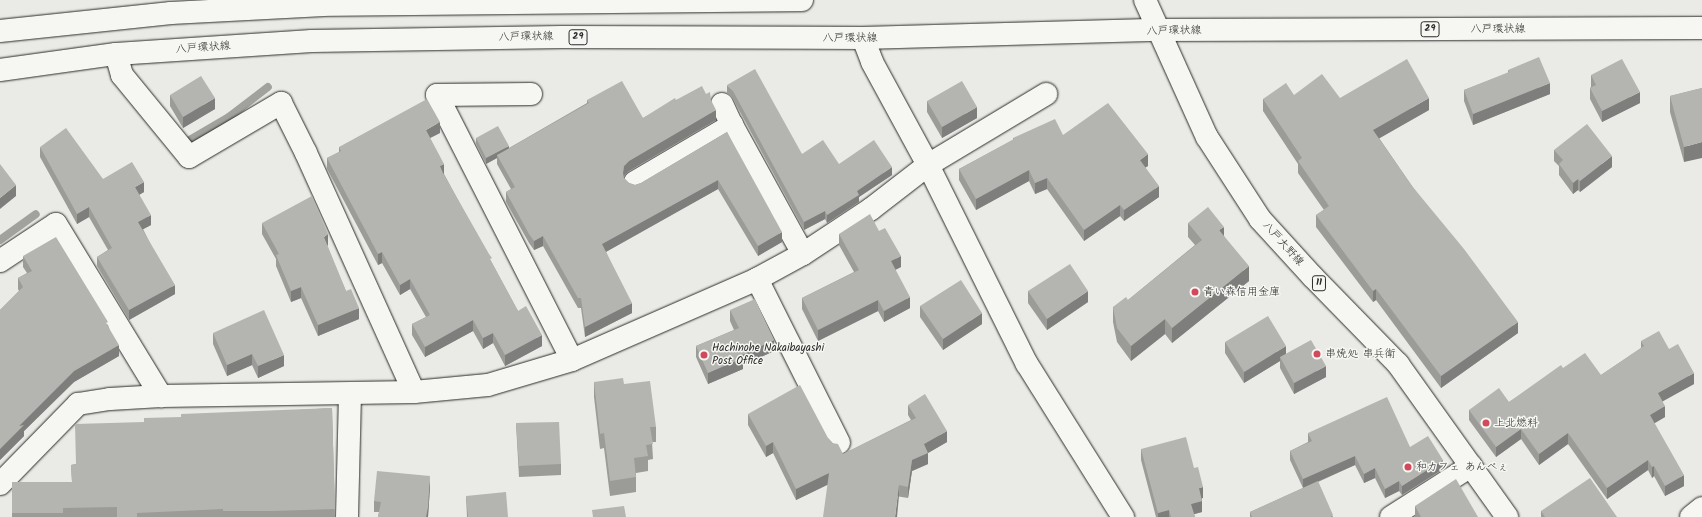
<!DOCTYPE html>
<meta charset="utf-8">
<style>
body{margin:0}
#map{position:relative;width:1702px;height:517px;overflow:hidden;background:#eaeae6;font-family:Kalam,"Klee One",sans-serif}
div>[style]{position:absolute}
.stream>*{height:8px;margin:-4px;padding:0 4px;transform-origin:4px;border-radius:4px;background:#a1a19e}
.roads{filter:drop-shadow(0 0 1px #2b2b2b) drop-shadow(0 0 1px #2b2b2b)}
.minor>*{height:22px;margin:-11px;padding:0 11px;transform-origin:11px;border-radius:11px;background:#f6f6f2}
.primary>*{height:22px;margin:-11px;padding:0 11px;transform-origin:11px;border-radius:11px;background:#f6f6f2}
.wall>*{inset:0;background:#9b9b98}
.shaded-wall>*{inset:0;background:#7e7e7c}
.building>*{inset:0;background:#b4b4b1}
.dots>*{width:11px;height:11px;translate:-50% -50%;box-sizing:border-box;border:2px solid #f6f6f2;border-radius:50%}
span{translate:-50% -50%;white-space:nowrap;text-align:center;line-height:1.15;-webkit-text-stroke:3px #f6f6f2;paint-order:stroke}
.shield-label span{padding:1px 3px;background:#f6f6f2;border:1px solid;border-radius:3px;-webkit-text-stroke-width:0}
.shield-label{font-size:10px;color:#2b2b2b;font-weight:700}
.street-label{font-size:11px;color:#2b2b2b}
.poi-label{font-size:11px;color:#2b2b2b}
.left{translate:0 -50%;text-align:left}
</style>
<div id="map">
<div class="stream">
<i style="left:188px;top:141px;width:48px;rotate:-30.3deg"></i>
<i style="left:229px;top:117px;width:49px;rotate:-37.6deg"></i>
<i style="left:0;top:240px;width:44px;rotate:-35.8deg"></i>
</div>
<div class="roads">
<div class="minor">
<i style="left:863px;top:38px;width:26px;rotate:69deg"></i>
<i style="left:872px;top:62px;width:117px;rotate:61.5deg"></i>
<i style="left:928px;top:165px;width:222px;rotate:63.6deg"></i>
<i style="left:1027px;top:364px;width:181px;rotate:57.9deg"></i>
<i style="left:116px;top:54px;width:22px;rotate:74deg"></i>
<i style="left:122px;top:75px;width:106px;rotate:50.7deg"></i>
<i style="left:189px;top:157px;width:107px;rotate:-30.4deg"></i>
<i style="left:281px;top:103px;width:56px;rotate:63.4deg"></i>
<i style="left:306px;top:153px;width:262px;rotate:65.7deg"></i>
<i style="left:531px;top:94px;width:94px;rotate:179.4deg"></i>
<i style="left:437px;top:95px;width:297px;rotate:63deg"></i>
<i style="left:722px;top:104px;width:23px;rotate:65deg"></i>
<i style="left:732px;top:125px;width:147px;rotate:61.2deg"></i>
<i style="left:635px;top:182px;width:113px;rotate:-30.4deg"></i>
<i style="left:0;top:261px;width:67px;rotate:-33.5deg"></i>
<i style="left:56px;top:224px;width:202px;rotate:58.6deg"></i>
<i style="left:757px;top:279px;width:183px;rotate:63.4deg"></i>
<i style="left:0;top:484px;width:112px;rotate:-45.7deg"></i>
<i style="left:78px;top:404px;width:32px;rotate:-9deg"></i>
<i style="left:110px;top:399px;width:51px;rotate:-3.4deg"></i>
<i style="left:161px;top:396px;width:253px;rotate:-0.9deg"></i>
<i style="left:414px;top:392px;width:74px;rotate:-5.4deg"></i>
<i style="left:488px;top:385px;width:88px;rotate:-16.6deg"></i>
<i style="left:572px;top:360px;width:202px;rotate:-23.6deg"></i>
<i style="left:757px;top:279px;width:52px;rotate:-28.5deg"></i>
<i style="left:803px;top:254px;width:82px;rotate:-33.5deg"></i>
<i style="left:871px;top:209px;width:72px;rotate:-37.7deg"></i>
<i style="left:928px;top:165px;width:138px;rotate:-31deg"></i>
<i style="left:347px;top:517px;width:123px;rotate:-88.6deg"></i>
<i style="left:1391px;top:517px;width:95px;rotate:-32.5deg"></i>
<i style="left:1691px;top:517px;width:14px;rotate:-39deg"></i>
</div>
<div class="primary">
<i style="left:1145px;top:0;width:150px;rotate:65.7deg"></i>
<i style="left:1207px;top:137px;width:98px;rotate:57.1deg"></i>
<i style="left:1260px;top:219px;width:79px;rotate:47.6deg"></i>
<i style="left:1313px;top:277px;width:122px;rotate:45.7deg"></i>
<i style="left:1398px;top:364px;width:188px;rotate:54.5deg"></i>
<i style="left:0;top:31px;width:172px;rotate:-6deg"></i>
<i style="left:171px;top:13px;width:153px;rotate:-3deg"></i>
<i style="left:324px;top:5px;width:478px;rotate:-0.6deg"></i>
<i style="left:0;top:70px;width:117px;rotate:-7.9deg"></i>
<i style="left:116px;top:54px;width:196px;rotate:-3.8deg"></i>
<i style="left:312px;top:41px;width:250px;rotate:-0.9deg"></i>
<i style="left:562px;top:37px;width:301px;rotate:0.2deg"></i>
<i style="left:863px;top:38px;width:295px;rotate:-1.6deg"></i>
<i style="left:1158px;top:30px;width:544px;rotate:-0.21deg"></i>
</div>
</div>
<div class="wall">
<i style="clip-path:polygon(1508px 70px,1550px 94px,1473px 125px,1464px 101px,1464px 90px,1508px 73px)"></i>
<i style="clip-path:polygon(1591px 75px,1640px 103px,1602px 122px,1590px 99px,1590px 88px,1591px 87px)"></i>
<i style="clip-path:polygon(727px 85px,802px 154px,839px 164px,892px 175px,859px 197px,859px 202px,827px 223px,825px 219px,804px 230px,733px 99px,727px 93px)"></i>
<i style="clip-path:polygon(1702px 88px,1684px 162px,1670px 112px,1670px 96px)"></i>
<i style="clip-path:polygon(706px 94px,711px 100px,716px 120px,629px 171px,624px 176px,624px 178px,629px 183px,635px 185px,641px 183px,727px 132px,782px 242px,758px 256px,718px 189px,606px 252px,632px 313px,585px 337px,581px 308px,578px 308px,543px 246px,534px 250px,529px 243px,506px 202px,506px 192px,511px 189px,497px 164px,497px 158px,486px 164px,476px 144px,476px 138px,509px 148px,587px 103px,587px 100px,643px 118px,676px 100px)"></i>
<i style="clip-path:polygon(170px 95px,215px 109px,183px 128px,170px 106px)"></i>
<i style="clip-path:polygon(1294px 95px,1340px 98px,1429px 110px,1379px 138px,1412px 186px,1518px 333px,1441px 388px,1376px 300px,1373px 302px,1316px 227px,1316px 215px,1324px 210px,1298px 173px,1298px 164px,1263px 111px,1263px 99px)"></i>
<i style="clip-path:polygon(927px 101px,977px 118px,942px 138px,927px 112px)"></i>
<i style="clip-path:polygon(440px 133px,430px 138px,444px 174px,492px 263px,518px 311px,542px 346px,505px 366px,493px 343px,483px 349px,473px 331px,425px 357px,412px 335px,412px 324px,426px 317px,410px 289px,400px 295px,382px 263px,378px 265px,327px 169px,327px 158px,339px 152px,339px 147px)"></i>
<i style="clip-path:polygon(1063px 135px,1148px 166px,1145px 167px,1159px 197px,1124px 221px,1120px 216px,1084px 241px,1047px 189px,1035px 194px,1029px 181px,976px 210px,959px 180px,959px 169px,1013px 140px,1013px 138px)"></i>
<i style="clip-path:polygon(40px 147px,103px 179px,144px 192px,139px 195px,151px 225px,143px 229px,175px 294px,129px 320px,97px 266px,97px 257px,108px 250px,89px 217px,77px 224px,40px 157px)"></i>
<i style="clip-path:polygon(1554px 150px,1612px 167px,1580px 192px,1578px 190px,1573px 194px,1559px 175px,1559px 166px,1554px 161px)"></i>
<i style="clip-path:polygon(262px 223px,328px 245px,327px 246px,346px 291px,359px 319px,318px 336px,301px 298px,291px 302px,276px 266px,276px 259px,262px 234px)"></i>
<i style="clip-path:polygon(1188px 223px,1224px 236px,1249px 281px,1172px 343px,1165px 334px,1131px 361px,1117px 342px,1113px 322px,1113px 307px,1128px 300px,1195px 245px,1188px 237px)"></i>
<i style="clip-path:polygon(879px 231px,901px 267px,895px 270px,910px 308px,884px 322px,878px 311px,818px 341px,802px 309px,802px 298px,854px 272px,839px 245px,839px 234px)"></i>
<i style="clip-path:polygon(23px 256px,108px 325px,119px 356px,74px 382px,24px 431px,24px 436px,0 460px,0 310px,19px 291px,18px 289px,18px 278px,27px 273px,23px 267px)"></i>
<i style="clip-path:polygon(1028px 291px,1088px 302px,1047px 330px,1028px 303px)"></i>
<i style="clip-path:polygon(920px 306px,982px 324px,943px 350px,920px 317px)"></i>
<i style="clip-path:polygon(730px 310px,774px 351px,743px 365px,743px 369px,708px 384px,696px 357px,696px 346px,734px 330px,730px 321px)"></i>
<i style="clip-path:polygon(213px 333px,284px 366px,258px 378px,252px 365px,227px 376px,213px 344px)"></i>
<i style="clip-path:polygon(1641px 341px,1669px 349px,1694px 384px,1662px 401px,1665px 417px,1654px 423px,1684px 486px,1665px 496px,1654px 476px,1652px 478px,1648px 470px,1607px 499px,1568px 444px,1539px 465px,1521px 439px,1496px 457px,1469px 420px,1469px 410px,1509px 402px,1563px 368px,1601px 375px,1641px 348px)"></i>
<i style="clip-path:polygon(1225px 342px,1286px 354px,1326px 377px,1294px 394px,1280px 368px,1280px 361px,1244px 383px,1225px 353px)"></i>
<i style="clip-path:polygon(594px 382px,624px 384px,656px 427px,656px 442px,652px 442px,653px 459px,648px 460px,648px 471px,636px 473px,636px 492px,610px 496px,604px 448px,600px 449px,594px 397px)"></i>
<i style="clip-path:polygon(908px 405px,947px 442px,928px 453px,928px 464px,912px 471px,908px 498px,827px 485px,796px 500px,773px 453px,766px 457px,748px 425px,748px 414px,828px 438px,843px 454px,911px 420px,908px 415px)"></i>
<i style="clip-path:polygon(332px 408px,335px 517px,12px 517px,12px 482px,72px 482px,71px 465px,76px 464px,181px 417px)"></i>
<i style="clip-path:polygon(516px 423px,561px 464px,561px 475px,519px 477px)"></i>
<i style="clip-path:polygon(1308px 433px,1410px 447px,1443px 469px,1402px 495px,1399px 491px,1385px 498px,1375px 478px,1364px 483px,1355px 465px,1318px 482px,1333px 517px,1250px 517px,1250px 512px,1303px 488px,1290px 460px,1290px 451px,1308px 442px)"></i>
<i style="clip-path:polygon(1141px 449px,1194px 468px,1203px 498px,1202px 498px,1202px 512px,1194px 514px,1195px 517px,1156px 517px,1141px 460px)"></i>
<i style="clip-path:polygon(430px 487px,428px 517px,378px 517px,379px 512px,374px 512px,374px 501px)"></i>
<i style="clip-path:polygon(466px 496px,508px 517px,467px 517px)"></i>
<i style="clip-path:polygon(1415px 506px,1478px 517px,1415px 517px)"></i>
<i style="clip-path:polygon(1541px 511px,1617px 517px,1541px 517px)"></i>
</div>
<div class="shaded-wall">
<i style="clip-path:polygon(1550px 83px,1550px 94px,1473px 125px,1473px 114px)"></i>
<i style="clip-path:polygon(1640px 92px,1640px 103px,1602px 122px,1602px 111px)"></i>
<i style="clip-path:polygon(215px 98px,215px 109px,183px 128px,183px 117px)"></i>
<i style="clip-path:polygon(1429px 98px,1429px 110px,1373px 142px,1373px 130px)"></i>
<i style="clip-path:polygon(977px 107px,977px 118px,942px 138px,942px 127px)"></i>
<i style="clip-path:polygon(716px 110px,716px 120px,629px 171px,624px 176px,623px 182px,623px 173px,624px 166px,629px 161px)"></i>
<i style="clip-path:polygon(440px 122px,440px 133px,426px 140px,426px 130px)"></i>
<i style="clip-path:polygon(1702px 142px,1702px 158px,1684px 162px,1684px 147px)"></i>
<i style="clip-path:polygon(509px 146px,509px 152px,497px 155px,497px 158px,486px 164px,486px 158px)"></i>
<i style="clip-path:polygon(1148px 154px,1148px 166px,1140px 171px,1140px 160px)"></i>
<i style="clip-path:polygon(1612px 156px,1612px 167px,1580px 192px,1580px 181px)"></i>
<i style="clip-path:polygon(444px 164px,444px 174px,440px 176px,440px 166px)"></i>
<i style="clip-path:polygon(892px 167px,892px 175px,859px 197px,859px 202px,827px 223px,827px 215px,857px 191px)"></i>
<i style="clip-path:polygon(1029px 170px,1029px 181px,976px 210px,976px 199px)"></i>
<i style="clip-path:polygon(1047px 178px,1047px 189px,1035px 194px,1035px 183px)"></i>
<i style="clip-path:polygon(1578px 179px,1578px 190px,1573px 194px,1573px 183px)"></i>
<i style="clip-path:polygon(718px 180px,718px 189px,602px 254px,602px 244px)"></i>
<i style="clip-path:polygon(144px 182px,144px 192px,135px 197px,135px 187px)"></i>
<i style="clip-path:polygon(16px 185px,16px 196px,0 209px,0 198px)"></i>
<i style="clip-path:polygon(1159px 186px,1159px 197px,1124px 221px,1124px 210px)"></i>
<i style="clip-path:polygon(1120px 205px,1120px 216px,1084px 241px,1084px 230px)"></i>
<i style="clip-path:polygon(89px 207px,89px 217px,77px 224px,77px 214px)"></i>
<i style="clip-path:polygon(825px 211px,825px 219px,804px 230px,804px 222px)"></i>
<i style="clip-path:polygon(151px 215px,151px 225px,138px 232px,138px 222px)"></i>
<i style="clip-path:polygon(1224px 227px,1224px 241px,1219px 230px)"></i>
<i style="clip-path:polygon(782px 232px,782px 242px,758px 256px,758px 246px)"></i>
<i style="clip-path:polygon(328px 234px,328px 245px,324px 248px,324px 237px)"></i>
<i style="clip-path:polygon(543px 236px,543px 246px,534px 250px,534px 241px)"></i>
<i style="clip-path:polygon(382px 252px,382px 263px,378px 265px,378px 254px)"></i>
<i style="clip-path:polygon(901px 256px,901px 267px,891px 272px,891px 261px)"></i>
<i style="clip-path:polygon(1249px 266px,1249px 281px,1172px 343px,1172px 328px)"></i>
<i style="clip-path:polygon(410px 279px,410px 289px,400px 295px,400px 285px)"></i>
<i style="clip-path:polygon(175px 285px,175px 294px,129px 320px,129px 310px)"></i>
<i style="clip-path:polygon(301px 287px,301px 298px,291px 302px,291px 291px)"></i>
<i style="clip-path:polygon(1376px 289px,1376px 300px,1373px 302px,1373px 291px)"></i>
<i style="clip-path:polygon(1088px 291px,1088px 302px,1047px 330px,1047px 319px)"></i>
<i style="clip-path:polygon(910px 297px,910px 308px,884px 322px,884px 311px)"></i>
<i style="clip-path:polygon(878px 300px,878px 311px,818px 341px,818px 330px)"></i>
<i style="clip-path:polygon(632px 303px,632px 313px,585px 337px,585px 327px)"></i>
<i style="clip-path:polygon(359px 308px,359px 319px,318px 336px,318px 325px)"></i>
<i style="clip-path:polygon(982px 313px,982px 324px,943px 350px,943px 339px)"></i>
<i style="clip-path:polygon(1165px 319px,1165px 334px,1131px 361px,1131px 346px)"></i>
<i style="clip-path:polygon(473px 320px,473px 331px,425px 357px,425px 347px)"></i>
<i style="clip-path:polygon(1518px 322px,1518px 333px,1441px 388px,1441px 376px)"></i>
<i style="clip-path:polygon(493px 333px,493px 343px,483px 349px,483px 338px)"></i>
<i style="clip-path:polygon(542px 335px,542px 346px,505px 366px,505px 355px)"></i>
<i style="clip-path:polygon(774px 340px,774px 351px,743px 365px,743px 369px,708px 384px,708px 373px,742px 355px)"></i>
<i style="clip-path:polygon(119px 345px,119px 356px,74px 382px,24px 431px,24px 436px,0 460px,0 449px,19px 426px,74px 371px)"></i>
<i style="clip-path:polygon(1286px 346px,1286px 357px,1280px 357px,1280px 361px,1244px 383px,1244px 372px)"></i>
<i style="clip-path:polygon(252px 354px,252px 365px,227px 376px,227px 365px)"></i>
<i style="clip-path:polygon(284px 355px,284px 366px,258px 378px,258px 366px)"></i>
<i style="clip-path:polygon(1326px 366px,1326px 377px,1294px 394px,1294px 383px)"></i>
<i style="clip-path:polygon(1694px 373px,1694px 384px,1658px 404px,1658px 393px)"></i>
<i style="clip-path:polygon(1665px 406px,1665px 417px,1650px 426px,1650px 415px)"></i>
<i style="clip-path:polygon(1521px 429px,1521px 439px,1496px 457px,1496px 447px)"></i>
<i style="clip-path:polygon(947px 431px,947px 442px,928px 453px,928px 464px,912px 471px,908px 498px,908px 487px,912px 460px,924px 444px)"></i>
<i style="clip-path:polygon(1568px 433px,1568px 444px,1539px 465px,1539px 454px)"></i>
<i style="clip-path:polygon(773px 442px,773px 453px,766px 457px,766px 446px)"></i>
<i style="clip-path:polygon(1355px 456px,1355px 465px,1303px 488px,1303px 479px)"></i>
<i style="clip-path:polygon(1443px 460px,1443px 469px,1402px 495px,1402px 486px)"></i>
<i style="clip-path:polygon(1648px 460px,1648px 470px,1607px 499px,1607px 488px)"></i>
<i style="clip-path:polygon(1654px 466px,1654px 476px,1652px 478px,1652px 467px)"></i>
<i style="clip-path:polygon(1375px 468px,1375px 478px,1364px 483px,1364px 474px)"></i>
<i style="clip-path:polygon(829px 473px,829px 484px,796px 500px,796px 489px)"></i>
<i style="clip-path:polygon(1684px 475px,1684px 486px,1665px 496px,1665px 486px)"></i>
<i style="clip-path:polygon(430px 476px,430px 487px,428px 517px,426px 517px)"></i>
<i style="clip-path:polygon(1399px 481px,1399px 491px,1385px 498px,1385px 489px)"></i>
<i style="clip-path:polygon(899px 485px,899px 496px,897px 517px,895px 517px)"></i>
<i style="clip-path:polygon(1203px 487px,1203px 498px,1199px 499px,1199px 488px)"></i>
<i style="clip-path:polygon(1202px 501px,1202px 512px,1191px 515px,1191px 504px)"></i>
<i style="clip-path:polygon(1169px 510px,1169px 517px,1158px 517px,1158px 513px)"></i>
</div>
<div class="building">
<i style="clip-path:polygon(1539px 57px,1550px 83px,1473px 114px,1464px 90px,1509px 72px,1508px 70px)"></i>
<i style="clip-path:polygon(1407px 59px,1429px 98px,1373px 130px,1412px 186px,1464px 249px,1518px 322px,1441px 376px,1376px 289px,1373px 291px,1316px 215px,1329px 206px,1298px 161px,1302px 158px,1263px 99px,1286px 83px,1294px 95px,1322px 74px,1340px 98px)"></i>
<i style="clip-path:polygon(1622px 59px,1640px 92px,1602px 111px,1590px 88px,1596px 85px,1591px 75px)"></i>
<i style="clip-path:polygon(755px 69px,802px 154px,823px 140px,839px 164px,874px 140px,892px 167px,857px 191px,859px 195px,827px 215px,825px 211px,804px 222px,733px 91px,727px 85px)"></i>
<i style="clip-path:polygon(201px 76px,215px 98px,183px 117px,170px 95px)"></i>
<i style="clip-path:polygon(622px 81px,643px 118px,675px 98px,676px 100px,702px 86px,706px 94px,710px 92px,711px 100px,716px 110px,629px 161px,624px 166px,623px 173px,624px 178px,629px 183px,635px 185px,641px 183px,727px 132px,782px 232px,758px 246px,718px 180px,602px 244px,632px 303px,585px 327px,581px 298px,578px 298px,543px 236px,534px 241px,529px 234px,506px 192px,515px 187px,497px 155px,589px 103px,587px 100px)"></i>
<i style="clip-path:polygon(962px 81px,977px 107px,942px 127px,927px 101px)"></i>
<i style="clip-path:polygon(1702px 88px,1702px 142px,1684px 147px,1670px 96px)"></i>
<i style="clip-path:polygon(427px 99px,440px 122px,426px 130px,444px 164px,440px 166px,443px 173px,489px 254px,492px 258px,490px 259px,518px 311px,526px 306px,542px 335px,505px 355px,493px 333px,483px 338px,473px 320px,425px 347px,412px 324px,430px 315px,410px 279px,400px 285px,382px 252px,378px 254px,327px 158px,341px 151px,339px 147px)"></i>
<i style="clip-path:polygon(1108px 103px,1148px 154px,1140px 160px,1159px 186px,1124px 210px,1120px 205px,1084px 230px,1047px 178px,1035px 183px,1029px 170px,976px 199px,959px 169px,1014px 139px,1013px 138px,1055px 119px,1063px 135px)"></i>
<i style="clip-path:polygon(1587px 124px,1612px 156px,1580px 181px,1578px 179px,1573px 183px,1559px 164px,1563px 160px,1554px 150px)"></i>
<i style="clip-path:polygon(498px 126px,509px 146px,486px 158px,476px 138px)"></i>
<i style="clip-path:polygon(66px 128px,103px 179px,132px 162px,144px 182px,135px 187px,151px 215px,138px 222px,175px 285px,129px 310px,97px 257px,112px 248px,89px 207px,77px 214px,40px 147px)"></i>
<i style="clip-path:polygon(0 164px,16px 185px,0 198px)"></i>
<i style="clip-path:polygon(312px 196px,328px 234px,324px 237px,346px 291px,351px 289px,359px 308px,318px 325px,301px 287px,291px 291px,276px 255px,279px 254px,262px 223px)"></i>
<i style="clip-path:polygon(1208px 207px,1224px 227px,1219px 230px,1249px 266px,1172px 328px,1165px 319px,1131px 346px,1117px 328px,1113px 307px,1126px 297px,1128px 300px,1202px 240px,1188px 223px)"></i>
<i style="clip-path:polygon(870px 214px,879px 231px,885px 228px,901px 256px,891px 261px,910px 297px,884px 311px,878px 300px,818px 330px,802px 298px,859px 270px,839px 234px)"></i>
<i style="clip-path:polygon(56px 237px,108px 322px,106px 323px,119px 345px,74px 371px,19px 426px,24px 425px,0 449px,0 310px,23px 287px,18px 278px,32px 271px,23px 256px)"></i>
<i style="clip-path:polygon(1070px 264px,1088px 291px,1047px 319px,1028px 291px)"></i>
<i style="clip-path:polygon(961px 280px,982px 313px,943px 339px,920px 306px)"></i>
<i style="clip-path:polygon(755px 299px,774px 340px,742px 355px,743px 358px,708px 373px,696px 346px,739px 328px,730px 310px)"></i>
<i style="clip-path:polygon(264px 310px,284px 355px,258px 366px,252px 354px,227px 365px,213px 333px)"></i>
<i style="clip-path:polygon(1268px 316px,1286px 346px,1244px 372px,1225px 342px)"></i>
<i style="clip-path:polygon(1659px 331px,1669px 349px,1678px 344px,1694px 373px,1658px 393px,1665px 406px,1650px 415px,1684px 475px,1665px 486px,1654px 466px,1652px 467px,1648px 460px,1607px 488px,1568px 433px,1539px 454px,1521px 429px,1496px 447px,1469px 410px,1499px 388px,1509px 402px,1561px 365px,1563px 368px,1585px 353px,1601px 375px,1644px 346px,1641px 341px)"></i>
<i style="clip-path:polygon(1311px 340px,1326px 366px,1294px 383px,1280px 357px)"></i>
<i style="clip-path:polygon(623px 378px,624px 384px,650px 381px,656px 427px,650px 427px,653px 444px,646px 445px,648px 456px,634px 458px,636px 477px,610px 481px,604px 433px,600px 434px,594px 382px)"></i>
<i style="clip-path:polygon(800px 385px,828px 438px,832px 443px,838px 444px,843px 454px,916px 418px,908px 405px,925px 394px,947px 431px,924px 444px,928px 453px,912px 460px,908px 487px,899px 485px,895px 517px,823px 517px,829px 473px,796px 489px,773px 442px,766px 446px,748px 414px)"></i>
<i style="clip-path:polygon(1387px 397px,1410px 447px,1428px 436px,1443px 460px,1402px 486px,1399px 481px,1385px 489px,1375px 468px,1364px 474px,1355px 456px,1303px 479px,1290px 451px,1312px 441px,1308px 433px)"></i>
<i style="clip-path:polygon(332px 408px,335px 509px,272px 511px,223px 511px,223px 509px,137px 513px,137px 517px,117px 517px,117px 507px,63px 508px,63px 513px,12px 513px,12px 482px,72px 482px,71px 465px,76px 464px,75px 424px,144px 422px,144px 418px,181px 417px,181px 414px)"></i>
<i style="clip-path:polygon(559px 422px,561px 464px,519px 466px,516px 423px)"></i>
<i style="clip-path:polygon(1186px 437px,1194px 468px,1198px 467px,1203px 487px,1199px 488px,1202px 501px,1191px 504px,1195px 517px,1171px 517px,1169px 510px,1158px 513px,1141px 449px)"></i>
<i style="clip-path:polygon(377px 471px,430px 476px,428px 507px,426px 517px,378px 517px,381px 502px,374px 501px)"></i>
<i style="clip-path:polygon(1590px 478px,1617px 517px,1545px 517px,1541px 511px)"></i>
<i style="clip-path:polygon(1456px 479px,1478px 517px,1421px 517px,1415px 506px)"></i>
<i style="clip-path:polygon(1318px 481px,1333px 515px,1331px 516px,1331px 517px,1252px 517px,1250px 512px)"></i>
<i style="clip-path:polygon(506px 492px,508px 517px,468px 517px,466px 496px)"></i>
<i style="clip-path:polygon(624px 506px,626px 517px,593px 517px,592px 510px)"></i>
</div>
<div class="dots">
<i style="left:1195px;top:292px;background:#d1495b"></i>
<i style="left:1317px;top:354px;background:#d1495b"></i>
<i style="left:704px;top:355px;background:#d1495b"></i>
<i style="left:1486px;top:423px;background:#d1495b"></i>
<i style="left:1408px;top:467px;background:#d1495b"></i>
</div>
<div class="shield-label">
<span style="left:1430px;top:29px">29</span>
<span style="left:578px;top:37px">29</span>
<span style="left:1319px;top:283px">11</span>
</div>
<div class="street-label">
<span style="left:1498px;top:29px">八戸環状線</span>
<span style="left:1174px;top:31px;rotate:-1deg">八戸環状線</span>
<span style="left:526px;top:37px;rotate:-1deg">八戸環状線</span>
<span style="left:850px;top:38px">八戸環状線</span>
<span style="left:203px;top:48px;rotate:-4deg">八戸環状線</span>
<span style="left:1283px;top:244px;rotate:48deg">八戸大野線</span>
</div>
<div class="poi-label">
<span class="left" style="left:1203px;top:292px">青い森信用金庫</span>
<span class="left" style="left:712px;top:355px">Hachinohe Nakaibayashi<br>Post Office</span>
<span class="left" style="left:1325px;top:354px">串焼処 串兵衛</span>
<span class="left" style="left:1494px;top:423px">上北燃料</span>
<span class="left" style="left:1416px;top:467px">和カフェ あんべぇ</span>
</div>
</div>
